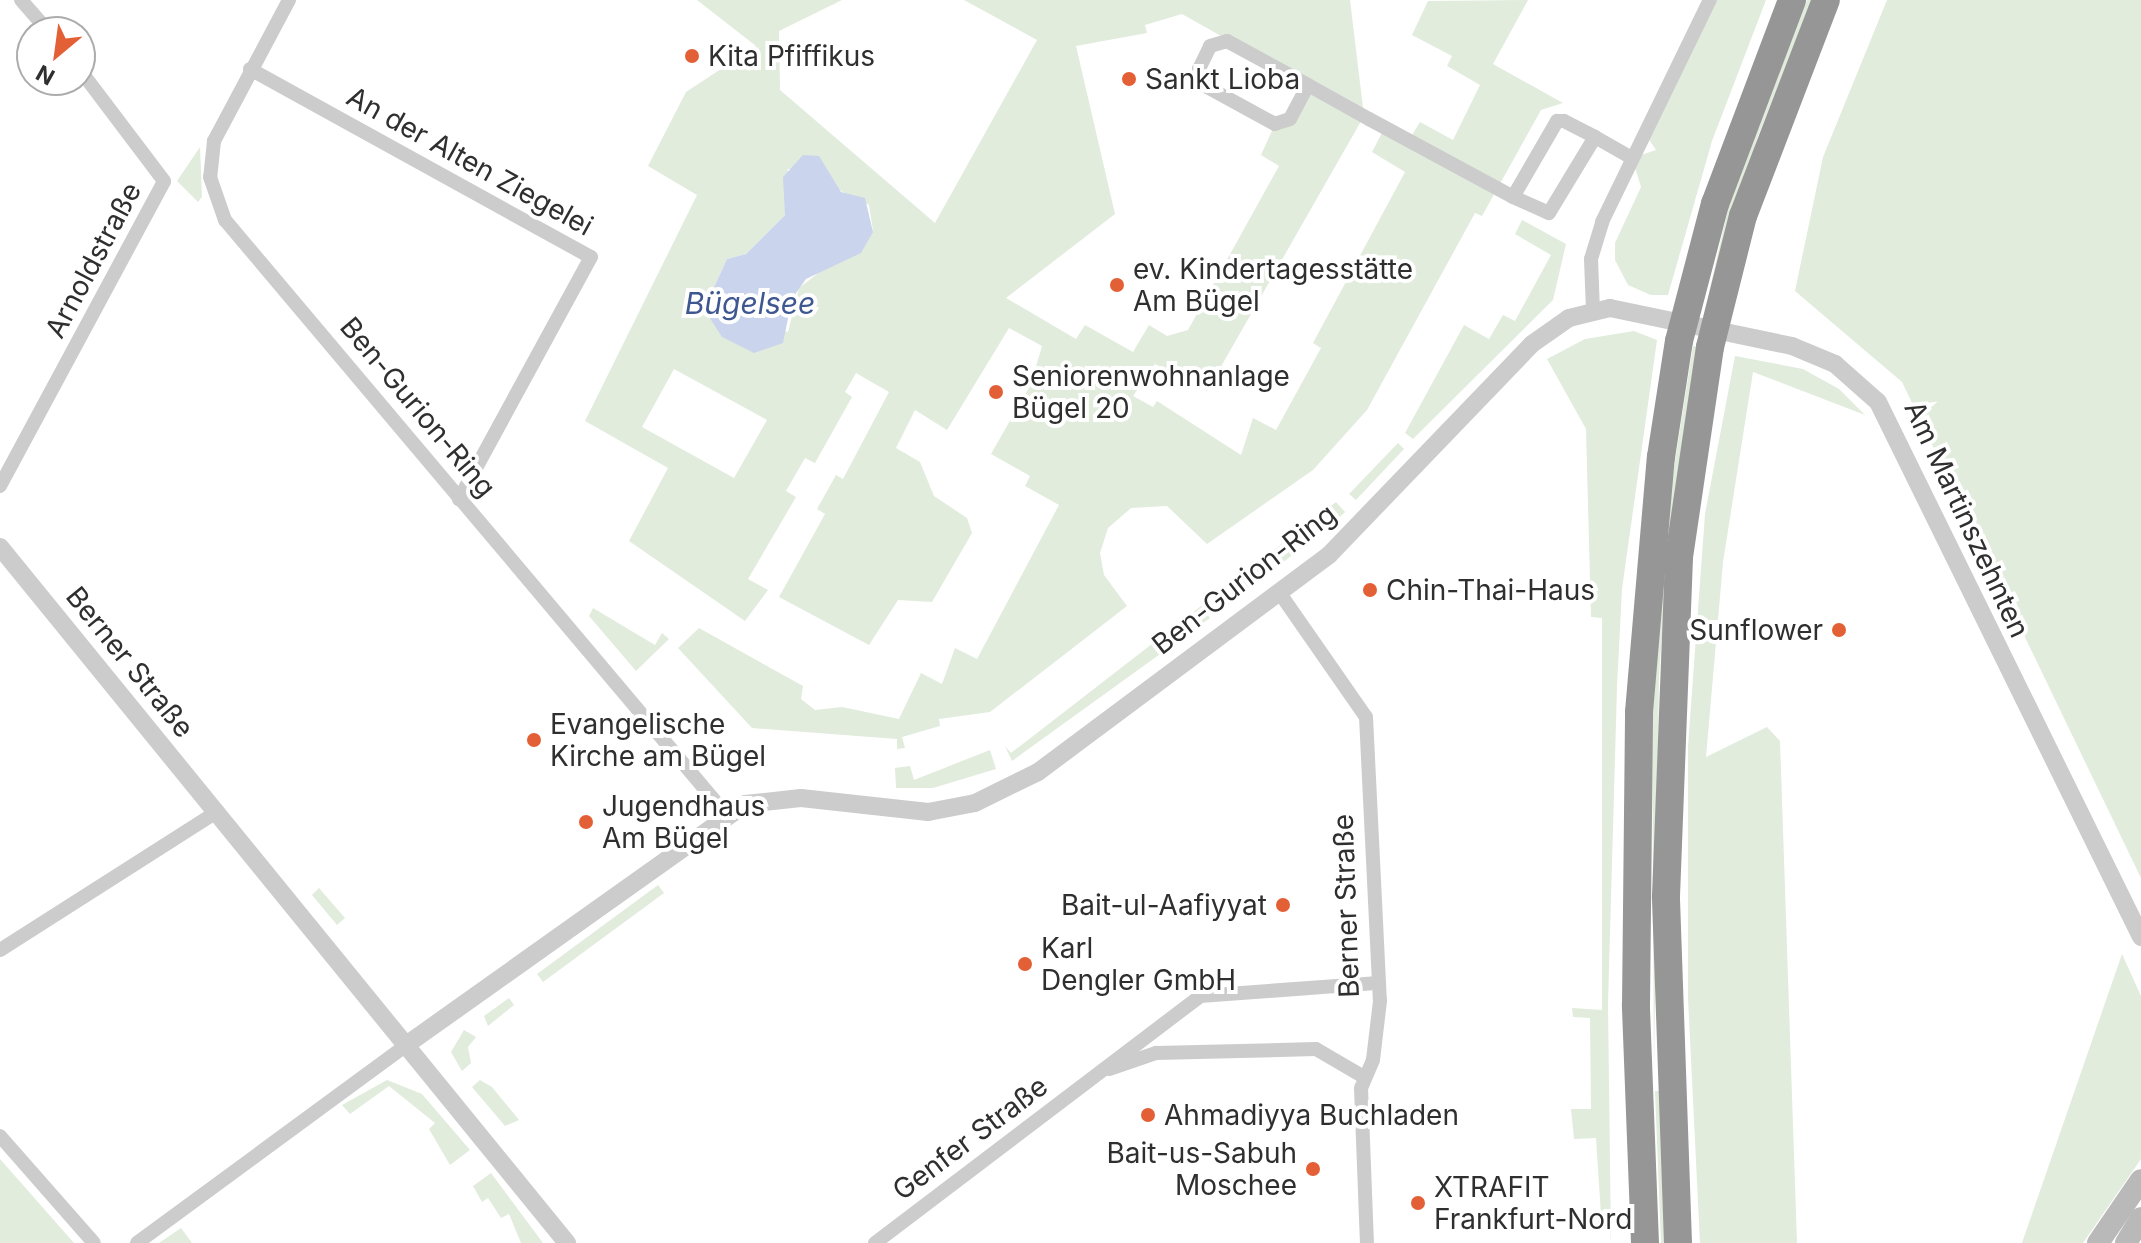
<!DOCTYPE html>
<meta charset="utf-8">
<style>
body{margin:0}
#map{position:relative;width:2141px;height:1243px;overflow:hidden;background:#fff;font-family:Inter,sans-serif}
div>[style]{position:absolute}
.green>*{inset:0;background:#e1ecdd}
.water>*{inset:0;background:#cad4ec}
.minor>*{height:14px;margin:-7px;padding:0 7px;transform-origin:7px;border-radius:7px;background:#ccc}
.tertiary>*{height:18px;margin:-9px;padding:0 9px;transform-origin:9px;border-radius:9px;background:#ccc}
.secondary>*{height:22px;margin:-11px;padding:0 11px;transform-origin:11px;border-radius:11px;background:#b9b9b9}
.motorway>*{height:28px;margin:-14px;padding:0 14px;transform-origin:14px;border-radius:14px;background:#969696}
.dots>*{width:22px;height:22px;translate:-50% -50%;box-sizing:border-box;border:4px solid #fff;border-radius:50%}
span{translate:-50% -50%;white-space:nowrap;text-align:center;line-height:1.15;-webkit-text-stroke:8px #fff;paint-order:stroke}
.poi-label{font-size:28px;color:#2f2f2f}
.left{translate:0 -50%;text-align:left}
.right{translate:-100% -50%;text-align:right}
.street-label{font-size:28px;color:#2f2f2f}
.water-label{font-size:30px;color:#3e5791;font-style:italic}
.north{position:absolute;left:16px;top:16px;width:80px;height:80px;box-sizing:border-box;background:#fff;border:2px solid #acacac;border-radius:50%;rotate:209deg;font-size:22px;font-weight:700;line-height:32px;text-align:center;color:#2f2f2f}
.north::after{content:'';display:block;margin:auto;width:28px;height:36px;background:#e35f35;clip-path:polygon(50% 0,100% 100%,50% 72%,0 100%)}
</style>
<div id="map">
<div class="green">
<i style="clip-path:polygon(evenodd,697px 0,842px 0,779px 31px,780px 90px,935px 223px,1037px 40px,964px 0,1350px 0,1364px 116px,1207px 391px,1155px 364px,1133px 396px,1153px 407px,1157px 401px,1241px 455px,1253px 418px,1276px 430px,1321px 348px,1313px 343px,1405px 172px,1372px 152px,1385px 127px,1409px 140px,1420px 122px,1453px 140px,1480px 85px,1447px 66px,1452px 56px,1412px 35px,1428px 1px,1528px 0,1493px 64px,1563px 103px,1541px 110px,1482px 216px,1475px 213px,1367px 410px,1313px 470px,1207px 544px,1167px 506px,1131px 508px,1108px 528px,1100px 553px,1104px 575px,1127px 606px,990px 712px,939px 719px,940px 726px,902px 737px,905px 748px,897px 749px,897px 739px,752px 728px,678px 648px,699px 628px,803px 686px,801px 699px,815px 710px,842px 707px,899px 719px,921px 673px,942px 684px,955px 648px,977px 659px,1059px 505px,1025px 486px,1030px 476px,991px 454px,1031px 384px,1042px 346px,1009px 328px,947px 430px,915px 410px,896px 448px,920px 462px,934px 496px,967px 518px,972px 533px,932px 602px,898px 600px,869px 645px,779px 597px,825px 514px,817px 509px,836px 475px,843px 479px,889px 392px,856px 373px,845px 392px,852px 397px,815px 463px,805px 458px,786px 491px,796px 497px,748px 579px,768px 590px,745px 621px,629px 541px,668px 468px,585px 421px,697px 195px,648px 166px,686px 92px,756px 46px,697px 0,1182px 14px,1308px 85px,1282px 124px,1275px 124px,1261px 155px,1279px 166px,1188px 330px,1167px 336px,1149px 325px,1133px 352px,1085px 325px,1076px 339px,1006px 298px,1115px 214px,1076px 46px,1147px 33px,1145px 25px,1182px 14px,697px 0,788px 169px,826px 172px,833px 187px,869px 205px,873px 231px,799px 288px,788px 332px,704px 309px,727px 259px,746px 254px,785px 215px,788px 169px,697px 0,674px 369px,767px 420px,734px 478px,642px 427px,674px 369px)"></i>
<i style="clip-path:polygon(1710px 0,1766px 0,1712px 141px,1668px 295px,1651px 295px,1628px 285px,1615px 260px,1615px 243px,1641px 187px,1632px 158px,1656px 150px,1644px 132px)"></i>
<i style="clip-path:polygon(1807px 0,1813px 0,1758px 136px,1706px 306px,1730px 200px)"></i>
<i style="clip-path:polygon(1887px 0,2141px 0,2141px 878px,1902px 382px,1795px 291px,1823px 157px)"></i>
<i style="clip-path:polygon(200px 147px,202px 197px,198px 202px,177px 181px)"></i>
<i style="clip-path:polygon(1522px 220px,1566px 244px,1553px 300px,1413px 439px,1405px 433px,1464px 325px,1489px 339px,1503px 315px,1515px 321px,1551px 255px,1515px 234px)"></i>
<i style="clip-path:polygon(1634px 331px,1657px 340px,1622px 589px,1617px 687px,1608px 1004px,1611px 1243px,1609px 1215px,1601px 1215px,1596px 1138px,1574px 1139px,1571px 1109px,1591px 1109px,1590px 1018px,1573px 1017px,1572px 1008px,1602px 1010px,1602px 618px,1591px 617px,1586px 429px,1547px 359px,1585px 339px)"></i>
<i style="clip-path:polygon(1693px 346px,1700px 347px,1667px 567px,1659px 677px,1654px 1078px,1652px 707px,1670px 493px)"></i>
<i style="clip-path:polygon(1735px 356px,1803px 369px,1839px 389px,1865px 415px,1753px 372px,1723px 562px,1706px 757px,1767px 727px,1780px 741px,1797px 1243px,1700px 1243px,1688px 998px,1688px 746px,1705px 514px)"></i>
<i style="clip-path:polygon(1398px 443px,1404px 449px,1356px 500px,1349px 494px)"></i>
<i style="clip-path:polygon(1336px 502px,1345px 512px,1337px 520px,1227px 606px,1217px 594px)"></i>
<i style="clip-path:polygon(1201px 606px,1210px 618px,1012px 761px,1005px 746px,1011px 753px)"></i>
<i style="clip-path:polygon(593px 608px,655px 645px,662px 633px,669px 639px,636px 671px,589px 616px)"></i>
<i style="clip-path:polygon(990px 750px,996px 769px,933px 788px,896px 788px,895px 768px,910px 766px,914px 780px)"></i>
<i style="clip-path:polygon(658px 885px,664px 893px,543px 982px,537px 974px)"></i>
<i style="clip-path:polygon(319px 888px,345px 918px,337px 925px,312px 895px)"></i>
<i style="clip-path:polygon(2122px 954px,2141px 996px,2141px 1159px,2083px 1243px,2022px 1243px)"></i>
<i style="clip-path:polygon(509px 998px,514px 1005px,488px 1026px,484px 1016px)"></i>
<i style="clip-path:polygon(464px 1030px,476px 1037px,468px 1047px,471px 1063px,462px 1071px,451px 1052px)"></i>
<i style="clip-path:polygon(387px 1080px,422px 1094px,470px 1150px,450px 1165px,429px 1129px,435px 1123px,389px 1086px,350px 1114px,342px 1105px)"></i>
<i style="clip-path:polygon(480px 1080px,492px 1087px,519px 1120px,505px 1126px,472px 1087px)"></i>
<i style="clip-path:polygon(1655px 1091px,1660px 1091px,1666px 1243px,1661px 1243px)"></i>
<i style="clip-path:polygon(0 1159px,15px 1176px,74px 1243px,0 1243px)"></i>
<i style="clip-path:polygon(491px 1173px,543px 1243px,521px 1243px,509px 1214px,501px 1218px,488px 1198px,482px 1202px,473px 1186px)"></i>
<i style="clip-path:polygon(181px 1228px,192px 1243px,159px 1243px)"></i>
</div>
<div class="water">
<i style="clip-path:polygon(803px 155px,819px 156px,841px 192px,865px 198px,873px 232px,861px 253px,806px 279px,792px 299px,783px 343px,754px 353px,722px 337px,704px 309px,727px 259px,746px 254px,785px 215px,783px 177px)"></i>
</div>
<div class="minor">
<i style="left:21px;top:0;width:43px;rotate:48.8deg"></i>
<i style="left:289px;top:0;width:160px;rotate:118deg"></i>
<i style="left:214px;top:141px;width:36px;rotate:96deg"></i>
<i style="left:210px;top:177px;width:46px;rotate:70.8deg"></i>
<i style="left:225px;top:220px;width:776px;rotate:49.86deg"></i>
<i style="left:250px;top:69px;width:389px;rotate:28.9deg"></i>
<i style="left:591px;top:257px;width:276px;rotate:118.6deg"></i>
<i style="left:1308px;top:85px;width:38px;rotate:118deg"></i>
<i style="left:1290px;top:119px;width:16px;rotate:162deg"></i>
<i style="left:1275px;top:124px;width:77px;rotate:-151.4deg"></i>
<i style="left:1207px;top:87px;width:20px;rotate:-114deg"></i>
<i style="left:1199px;top:69px;width:25px;rotate:-64deg"></i>
<i style="left:1210px;top:46px;width:18px;rotate:-16deg"></i>
<i style="left:1227px;top:41px;width:92px;rotate:28.5deg"></i>
<i style="left:1308px;top:85px;width:70px;rotate:29.1deg"></i>
<i style="left:1369px;top:119px;width:164px;rotate:28.4deg"></i>
<i style="left:1595px;top:137px;width:89px;rotate:121.2deg"></i>
<i style="left:1549px;top:213px;width:39px;rotate:-156deg"></i>
<i style="left:1513px;top:197px;width:88px;rotate:-59.9deg"></i>
<i style="left:1557px;top:121px;width:7px"></i>
<i style="left:1564px;top:121px;width:35px;rotate:27deg"></i>
<i style="left:1595px;top:137px;width:43px;rotate:29.6deg"></i>
<i style="left:1593px;top:311px;width:52px;rotate:-92.2deg"></i>
<i style="left:1591px;top:259px;width:39px;rotate:-73deg"></i>
<i style="left:1602px;top:222px;width:247px;rotate:-64.1deg"></i>
<i style="left:0;top:486px;width:346px;rotate:-61.7deg"></i>
<i style="left:164px;top:181px;width:139px;rotate:-127.1deg"></i>
<i style="left:1279px;top:592px;width:152px;rotate:55.2deg"></i>
<i style="left:1366px;top:717px;width:284px;rotate:87.2deg"></i>
<i style="left:1380px;top:1001px;width:59px;rotate:96.8deg"></i>
<i style="left:1373px;top:1060px;width:30px;rotate:113deg"></i>
<i style="left:1361px;top:1088px;width:155px;rotate:87.8deg"></i>
<i style="left:0;top:950px;width:257px;rotate:-32.5deg"></i>
<i style="left:1109px;top:1069px;width:50px;rotate:-18.8deg"></i>
<i style="left:1156px;top:1053px;width:160px;rotate:-1.4deg"></i>
<i style="left:1316px;top:1049px;width:56px;rotate:30.3deg"></i>
<i style="left:0;top:1136px;width:142px;rotate:48.7deg"></i>
<i style="left:137px;top:1243px;width:338px;rotate:-36.3deg"></i>
<i style="left:875px;top:1243px;width:408px;rotate:-37.2deg"></i>
<i style="left:1200px;top:996px;width:179px;rotate:-4.2deg"></i>
</div>
<div class="tertiary">
<i style="left:0;top:547px;width:898px;rotate:50.83deg"></i>
<i style="left:409px;top:1043px;width:412px;rotate:-35.4deg"></i>
<i style="left:745px;top:804px;width:56px;rotate:-6.1deg"></i>
<i style="left:801px;top:798px;width:128px;rotate:6.3deg"></i>
<i style="left:928px;top:812px;width:48px;rotate:-10.8deg"></i>
<i style="left:975px;top:803px;width:70px;rotate:-26.2deg"></i>
<i style="left:1038px;top:772px;width:363px;rotate:-36.7deg"></i>
<i style="left:1329px;top:555px;width:293px;rotate:-46.1deg"></i>
<i style="left:1532px;top:344px;width:45px;rotate:-35.1deg"></i>
<i style="left:1569px;top:318px;width:42px;rotate:-13.7deg"></i>
<i style="left:1610px;top:308px;width:186px;rotate:11.8deg"></i>
<i style="left:1792px;top:346px;width:47px;rotate:22.7deg"></i>
<i style="left:1835px;top:364px;width:57px;rotate:41.5deg"></i>
<i style="left:1878px;top:402px;width:596px;rotate:63.82deg"></i>
</div>
<div class="secondary">
<i style="left:2098px;top:1243px;width:76px;rotate:-55.7deg"></i>
<i style="left:2126px;top:1243px;width:29px;rotate:-59deg"></i>
</div>
<div class="motorway">
<i style="left:1645px;top:1243px;width:238px;rotate:-92.2deg"></i>
<i style="left:1636px;top:1005px;width:293px;rotate:-89.4deg"></i>
<i style="left:1639px;top:712px;width:256px;rotate:-85.1deg"></i>
<i style="left:1661px;top:457px;width:117px;rotate:-81.2deg"></i>
<i style="left:1679px;top:341px;width:142px;rotate:-75.3deg"></i>
<i style="left:1715px;top:204px;width:218px;rotate:-69.3deg"></i>
<i style="left:1678px;top:1243px;width:347px;rotate:-92deg"></i>
<i style="left:1666px;top:896px;width:339px;rotate:-87.8deg"></i>
<i style="left:1679px;top:557px;width:212px;rotate:-81.6deg"></i>
<i style="left:1710px;top:347px;width:135px;rotate:-75.9deg"></i>
<i style="left:1743px;top:216px;width:231px;rotate:-69deg"></i>
</div>
<div class="dots">
<i style="left:692px;top:56px;background:#e35f35"></i>
<i style="left:1129px;top:79px;background:#e35f35"></i>
<i style="left:1117px;top:285px;background:#e35f35"></i>
<i style="left:996px;top:392px;background:#e35f35"></i>
<i style="left:1370px;top:590px;background:#e35f35"></i>
<i style="left:1839px;top:630px;background:#e35f35"></i>
<i style="left:534px;top:740px;background:#e35f35"></i>
<i style="left:586px;top:822px;background:#e35f35"></i>
<i style="left:1283px;top:905px;background:#e35f35"></i>
<i style="left:1025px;top:964px;background:#e35f35"></i>
<i style="left:1148px;top:1115px;background:#e35f35"></i>
<i style="left:1313px;top:1169px;background:#e35f35"></i>
<i style="left:1418px;top:1203px;background:#e35f35"></i>
</div>
<div class="poi-label">
<span class="left" style="left:708px;top:56px">Kita Pfiffikus</span>
<span class="left" style="left:1145px;top:79px">Sankt Lioba</span>
<span class="left" style="left:1133px;top:285px">ev. Kindertagesstätte<br>Am Bügel</span>
<span class="left" style="left:1012px;top:392px">Seniorenwohnanlage<br>Bügel 20</span>
<span class="left" style="left:1386px;top:590px">Chin-Thai-Haus</span>
<span class="right" style="left:1823px;top:630px">Sunflower</span>
<span class="left" style="left:550px;top:740px">Evangelische<br>Kirche am Bügel</span>
<span class="left" style="left:602px;top:822px">Jugendhaus<br>Am Bügel</span>
<span class="right" style="left:1267px;top:905px">Bait-ul-Aafiyyat</span>
<span class="left" style="left:1041px;top:964px">Karl<br>Dengler GmbH</span>
<span class="left" style="left:1164px;top:1115px">Ahmadiyya Buchladen</span>
<span class="right" style="left:1297px;top:1169px">Bait-us-Sabuh<br>Moschee</span>
<span class="left" style="left:1434px;top:1203px">XTRAFIT<br>Frankfurt-Nord</span>
</div>
<div class="street-label">
<span style="left:470px;top:161px;rotate:29deg">An der Alten Ziegelei</span>
<span style="left:93px;top:260px;rotate:-62deg">Arnoldstraße</span>
<span style="left:418px;top:407px;rotate:50deg">Ben-Gurion-Ring</span>
<span style="left:1967px;top:519px;rotate:65deg">Am Martinszehnten</span>
<span style="left:1244px;top:579px;rotate:-38deg">Ben-Gurion-Ring</span>
<span style="left:130px;top:662px;rotate:51deg">Berner Straße</span>
<span style="left:1346px;top:906px;rotate:-92deg">Berner Straße</span>
<span style="left:970px;top:1138px;rotate:-37deg">Genfer Straße</span>
</div>
<div class="water-label">
<span style="left:750px;top:303px">Bügelsee</span>
</div>
<div class="north">N</div>
</div>
